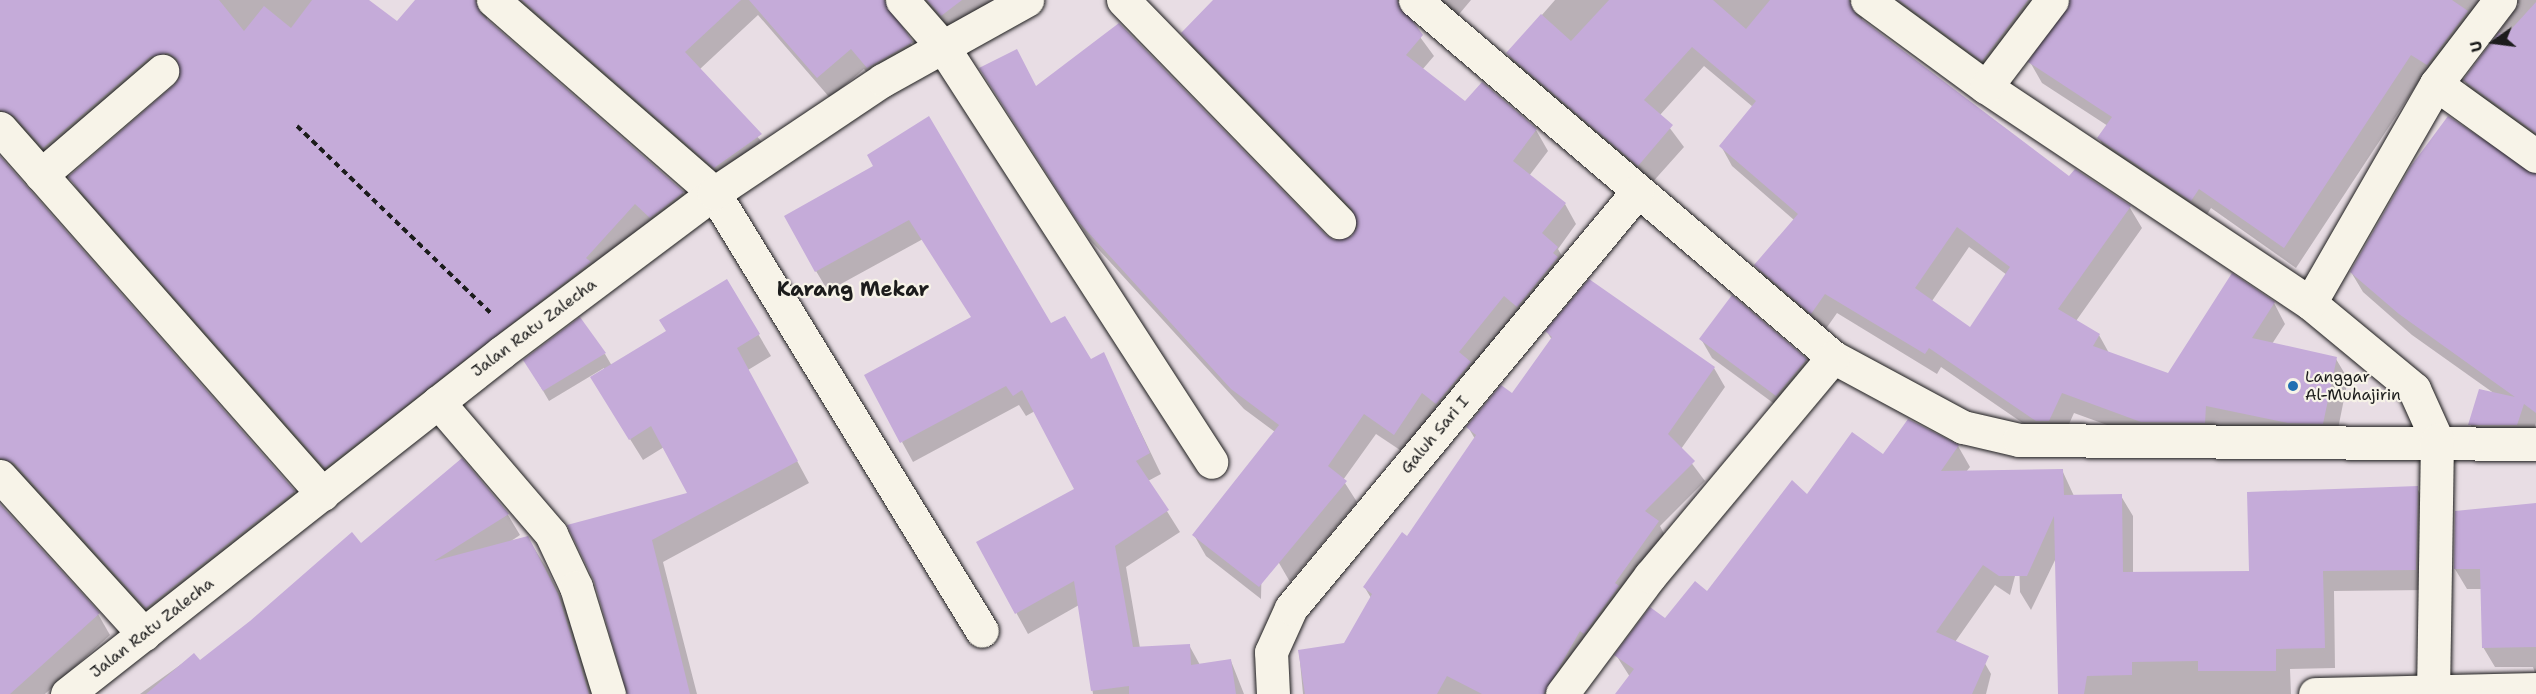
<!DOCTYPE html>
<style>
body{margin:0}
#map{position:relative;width:2536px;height:694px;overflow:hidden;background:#e8dde4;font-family:"Shantell Sans",sans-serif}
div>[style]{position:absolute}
.shadow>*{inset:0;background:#0003}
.building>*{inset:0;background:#c5abd9}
.path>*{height:4px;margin-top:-2px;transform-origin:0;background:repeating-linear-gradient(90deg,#1c1c1c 0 6px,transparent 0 10.5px)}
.roads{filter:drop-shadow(0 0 2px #1c1c1c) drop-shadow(0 0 2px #1c1c1c)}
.minor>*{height:33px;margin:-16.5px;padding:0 16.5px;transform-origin:16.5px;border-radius:16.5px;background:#f7f3e8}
.dots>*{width:16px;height:16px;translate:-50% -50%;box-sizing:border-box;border:3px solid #f7f3e8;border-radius:50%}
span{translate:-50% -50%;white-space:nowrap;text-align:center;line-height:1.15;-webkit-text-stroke:4.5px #f7f3e8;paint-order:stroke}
.street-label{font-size:16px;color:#1c1c1c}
.poi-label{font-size:16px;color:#1c1c1c}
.left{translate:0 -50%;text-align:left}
.quarter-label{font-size:20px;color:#1c1c1c;font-weight:700}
.north{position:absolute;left:2464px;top:12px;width:60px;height:60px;-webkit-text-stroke:4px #f7f3e8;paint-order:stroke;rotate:256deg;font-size:16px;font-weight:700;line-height:24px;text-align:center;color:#1c1c1c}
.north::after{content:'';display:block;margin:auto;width:21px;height:27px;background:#1c1c1c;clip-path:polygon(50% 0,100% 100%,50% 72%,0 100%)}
</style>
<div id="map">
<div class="shadow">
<i style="clip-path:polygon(0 0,366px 0,397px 23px,417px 0,1026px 0,954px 36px,922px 3px,896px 22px,924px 63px,880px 88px,864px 69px,830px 98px,758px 15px,700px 69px,773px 155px,729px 189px,491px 8px,486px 21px,683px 193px,695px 213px,337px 487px,82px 197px,70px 177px,176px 86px,179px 75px,172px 73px,56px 168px,0 134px)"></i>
<i style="clip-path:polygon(1215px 0,1471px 0,1455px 19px,1412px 9px,1409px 22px,1434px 56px,1422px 70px,1465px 103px,1482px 84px,1536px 130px,1548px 151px,1529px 176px,1565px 204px,1576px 224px,1558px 249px,1569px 268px,1406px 454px,1376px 434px,1343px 480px,1357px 502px,1290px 582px,1279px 563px,1262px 552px,1261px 599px,1206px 556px,1194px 535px,1275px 432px,1244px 409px,1090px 240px,993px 89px,1334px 242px,1353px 237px,1357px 220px,1195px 54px,1183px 33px)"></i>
<i style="clip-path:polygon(evenodd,1555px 0,2536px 0,2536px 144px,2476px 101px,2464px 80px,2519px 4px,2516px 1px,2423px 75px,2296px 268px,2211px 208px,2203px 221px,2110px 159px,2099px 138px,2108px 126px,2042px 83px,2030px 62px,2069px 11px,1994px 81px,1863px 10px,1862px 21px,2070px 178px,2075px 171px,2130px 208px,2142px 228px,2076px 321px,2099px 335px,2109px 353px,2168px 375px,2274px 303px,2285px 324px,2272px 344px,2336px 359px,2348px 379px,2335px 444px,2154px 442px,2074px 413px,2061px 442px,2049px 441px,1941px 367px,1937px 374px,1837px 313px,1823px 333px,1768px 286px,1756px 265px,1794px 220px,1732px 166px,1721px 146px,1753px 107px,1704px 66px,1660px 115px,1684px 147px,1650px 185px,1520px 74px,1508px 54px,1555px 0,1969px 247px,2007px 275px,1970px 329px,1932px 301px,1969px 247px)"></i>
<i style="clip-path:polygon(0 159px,294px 492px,306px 512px,159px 628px,0 482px)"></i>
<i style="clip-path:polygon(875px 166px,1091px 361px,1103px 354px,1161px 474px,1148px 481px,1180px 532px,1126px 567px,1140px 648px,1189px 645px,1200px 665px,1231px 661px,1244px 694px,1093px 694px,1079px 605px,1028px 634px,978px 543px,1076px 490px,1035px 411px,1026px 416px,1019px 405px,913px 462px,902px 442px,973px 318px,923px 239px,828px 291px,816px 271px)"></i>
<i style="clip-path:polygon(2536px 174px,2536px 423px,2528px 445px,2482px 445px,2470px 424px,2495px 394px,2412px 335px,2363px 292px,2351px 272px)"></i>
<i style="clip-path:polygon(727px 281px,771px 356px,748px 370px,809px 483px,663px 562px,697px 694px,654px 694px,597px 586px,689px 494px,664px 447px,643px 460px,605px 399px,604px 368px,549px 401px,525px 360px,605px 354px,612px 366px,668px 332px)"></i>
<i style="clip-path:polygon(1547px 332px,1714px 368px,1725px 387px,1681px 449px,1705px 481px,1660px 526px,1668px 541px,1565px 694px,1303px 694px,1299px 651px,1345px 645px,1371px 598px,1365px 588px,1408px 538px,1475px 439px,1468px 427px,1513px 395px,1552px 340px)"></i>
<i style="clip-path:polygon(1701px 339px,1806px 360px,1817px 380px,1788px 414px,1712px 358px)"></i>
<i style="clip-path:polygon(1908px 420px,1958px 446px,1970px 467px,1966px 472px,2062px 470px,2074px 496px,2121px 496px,2133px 516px,2133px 573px,2250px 573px,2417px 488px,2428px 508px,2427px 590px,2334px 591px,2335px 668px,2290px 669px,2291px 694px,2070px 694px,2057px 556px,2031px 610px,2020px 592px,2019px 561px,2010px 595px,1995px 585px,1955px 642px,1979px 653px,1991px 674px,1986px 694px,1617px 694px,1630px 677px,1616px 655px,1707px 593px,1807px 496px,1883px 456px)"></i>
<i style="clip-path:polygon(461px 461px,508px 515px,520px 535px,511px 541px,527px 537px,546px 567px,570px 616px,594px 694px,140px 694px,194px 655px,200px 662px,361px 545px)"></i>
<i style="clip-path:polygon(2536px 505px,2536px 676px,2533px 667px,2495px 667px,2483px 647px,2482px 589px,2467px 589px,2455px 569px)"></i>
<i style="clip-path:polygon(0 506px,98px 614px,110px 635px,45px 694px,0 694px)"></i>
</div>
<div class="building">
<i style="clip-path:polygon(0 0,219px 0,244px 31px,264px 6px,291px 28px,312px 0,369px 0,397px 21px,415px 0,475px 0,481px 14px,684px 192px,650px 218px,635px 204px,586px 258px,591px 262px,325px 468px,68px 177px,174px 85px,180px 77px,177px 59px,168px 53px,150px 57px,43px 148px,14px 116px,0 110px)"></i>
<i style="clip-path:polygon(522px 0,741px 0,685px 52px,762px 134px,714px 168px)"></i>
<i style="clip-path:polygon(749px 0,884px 0,913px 42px,867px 68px,851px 49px,817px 78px)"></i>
<i style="clip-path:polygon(927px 0,962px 0,941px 16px)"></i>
<i style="clip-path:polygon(1213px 0,1397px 0,1423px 35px,1406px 55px,1465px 101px,1482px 82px,1537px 129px,1513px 161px,1566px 203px,1542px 233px,1558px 247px,1553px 253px,1558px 257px,1517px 307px,1504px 296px,1459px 352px,1471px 362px,1436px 404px,1422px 393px,1394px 435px,1364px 414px,1328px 466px,1347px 481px,1259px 587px,1192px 535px,1279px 425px,1231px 389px,1076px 219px,979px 68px,1017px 49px,1036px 86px,1119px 23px,1326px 235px,1334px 240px,1352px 236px,1357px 227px,1352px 209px,1181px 33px)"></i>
<i style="clip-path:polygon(evenodd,1609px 0,1713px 0,1746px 29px,1770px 0,1849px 0,1856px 15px,2069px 176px,2075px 169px,2131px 206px,2058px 309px,2100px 334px,2093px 346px,2168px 373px,2232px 273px,2275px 302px,2252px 338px,2337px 357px,2323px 424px,2288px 423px,2206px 406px,2205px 423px,2141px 422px,2062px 393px,2049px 421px,2036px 421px,1929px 348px,1925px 354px,1825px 294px,1811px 314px,1754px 265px,1798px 214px,1719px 146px,1756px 101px,1692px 47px,1644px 100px,1673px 125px,1638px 166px,1506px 53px,1541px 14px,1571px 41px,1609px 0,1957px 227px,2010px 267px,1970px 327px,1915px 288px,1957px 227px)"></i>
<i style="clip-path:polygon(1899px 0,2028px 0,1982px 61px)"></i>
<i style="clip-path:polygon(2070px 0,2452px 0,2468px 11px,2427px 65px,2411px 55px,2284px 248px,2199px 189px,2191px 201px,2097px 138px,2112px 117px,2028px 62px)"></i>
<i style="clip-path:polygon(2536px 2px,2536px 133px,2463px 80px,2499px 32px,2505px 36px)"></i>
<i style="clip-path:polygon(929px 116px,1051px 323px,1065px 316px,1091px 359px,1104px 352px,1150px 453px,1136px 461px,1169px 510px,1115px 546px,1133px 647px,1190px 644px,1191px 665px,1231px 659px,1236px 694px,1129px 694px,1129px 686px,1091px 691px,1074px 581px,1015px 614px,976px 542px,1074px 489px,1022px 390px,1013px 396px,1006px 386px,900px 443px,864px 375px,971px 317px,909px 220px,815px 272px,784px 216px,873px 166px,867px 155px)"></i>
<i style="clip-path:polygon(2448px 116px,2536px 174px,2536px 413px,2524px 404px,2517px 425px,2468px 425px,2479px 389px,2515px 397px,2399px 314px,2350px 272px,2411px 166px)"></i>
<i style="clip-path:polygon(0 156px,295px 491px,146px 608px,14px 463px,0 458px)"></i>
<i style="clip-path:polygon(727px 279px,760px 334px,737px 348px,798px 461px,652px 540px,690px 694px,627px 694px,594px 581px,567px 525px,687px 493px,651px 426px,629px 440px,590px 377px,666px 331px,659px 320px)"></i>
<i style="clip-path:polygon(1589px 279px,1715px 367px,1668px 434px,1695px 461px,1645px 511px,1659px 521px,1615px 583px,1619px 586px,1584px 634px,1580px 631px,1544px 694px,1482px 694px,1447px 676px,1437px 694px,1305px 694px,1298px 650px,1344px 643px,1372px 594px,1363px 587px,1402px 532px,1407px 536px,1476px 435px,1466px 427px,1501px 385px,1512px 393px,1552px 337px,1545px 331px)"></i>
<i style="clip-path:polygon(1732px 295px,1807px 359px,1776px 396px,1699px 339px)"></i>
<i style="clip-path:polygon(580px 317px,606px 353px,543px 391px,523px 360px)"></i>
<i style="clip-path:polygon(1908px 419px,1959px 445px,1941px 471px,2063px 469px,2064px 495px,2122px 494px,2123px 572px,2249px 571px,2247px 492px,2418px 486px,2416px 570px,2323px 571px,2325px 648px,2276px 649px,2276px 671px,2198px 671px,2198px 661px,2132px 662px,2132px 675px,2087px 676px,2084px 694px,2058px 694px,2054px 516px,2027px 576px,1999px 576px,1983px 565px,1936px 632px,1989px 656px,1972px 694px,1615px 694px,1634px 669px,1614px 655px,1650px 607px,1665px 618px,1695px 581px,1707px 591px,1792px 480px,1807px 494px,1852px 432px,1883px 454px)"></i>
<i style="clip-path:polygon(462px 458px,509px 514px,434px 561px,528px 536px,558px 594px,589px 694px,146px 694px,194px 653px,200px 660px,250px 621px,352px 532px,361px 543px)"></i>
<i style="clip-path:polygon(2536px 503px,2536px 647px,2482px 648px,2480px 569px,2454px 569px,2455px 511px)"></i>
<i style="clip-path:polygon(0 504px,100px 613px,10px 694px,0 694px)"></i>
</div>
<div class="path">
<i style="left:297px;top:126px;width:271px;rotate:44deg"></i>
</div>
<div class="roads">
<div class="minor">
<i style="left:493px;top:0;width:293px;rotate:41.1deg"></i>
<i style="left:714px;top:193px;width:513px;rotate:58.54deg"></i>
<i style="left:902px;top:0;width:62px;rotate:48.9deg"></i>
<i style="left:943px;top:47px;width:494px;rotate:57.1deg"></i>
<i style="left:1123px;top:0;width:310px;rotate:45.8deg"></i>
<i style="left:1415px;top:0;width:550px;rotate:40.5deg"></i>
<i style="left:1833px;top:357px;width:148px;rotate:28.3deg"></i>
<i style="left:1963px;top:427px;width:57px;rotate:13.1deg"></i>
<i style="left:2019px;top:440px;width:517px;rotate:0.44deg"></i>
<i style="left:1867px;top:0;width:147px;rotate:36.2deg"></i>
<i style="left:1986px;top:87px;width:389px;rotate:33.7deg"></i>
<i style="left:2310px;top:303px;width:135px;rotate:39.6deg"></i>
<i style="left:2414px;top:389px;width:56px;rotate:65.7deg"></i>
<i style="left:2437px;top:440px;width:254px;rotate:90.9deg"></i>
<i style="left:2436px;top:84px;width:123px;rotate:35.8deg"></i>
<i style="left:1986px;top:87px;width:109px;rotate:-52.8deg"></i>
<i style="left:0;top:128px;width:488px;rotate:48.6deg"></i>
<i style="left:41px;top:175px;width:160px;rotate:-40.7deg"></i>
<i style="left:2310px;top:303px;width:253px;rotate:-60.1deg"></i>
<i style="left:2436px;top:84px;width:106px;rotate:-52.7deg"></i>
<i style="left:438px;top:402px;width:174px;rotate:49.4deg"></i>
<i style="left:551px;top:534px;width:59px;rotate:64.7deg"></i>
<i style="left:576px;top:587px;width:112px;rotate:72.9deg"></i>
<i style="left:0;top:476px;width:214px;rotate:47.7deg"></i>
<i style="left:67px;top:694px;width:553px;rotate:-38.17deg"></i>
<i style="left:502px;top:352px;width:265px;rotate:-36.9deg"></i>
<i style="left:714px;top:193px;width:203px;rotate:-33.8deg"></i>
<i style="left:883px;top:80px;width:165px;rotate:-29.1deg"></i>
<i style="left:1273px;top:694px;width:42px;rotate:-92.7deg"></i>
<i style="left:1271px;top:652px;width:48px;rotate:-65.6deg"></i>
<i style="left:1291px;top:608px;width:541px;rotate:-50.25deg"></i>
<i style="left:1562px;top:694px;width:147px;rotate:-53.3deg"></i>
<i style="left:1650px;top:576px;width:285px;rotate:-50.1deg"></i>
<i style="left:2315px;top:694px;width:221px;rotate:-1.3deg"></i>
</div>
</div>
<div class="dots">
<i style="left:2293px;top:386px;background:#1f6fb2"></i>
</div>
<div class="street-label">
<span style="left:534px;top:328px;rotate:-37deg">Jalan Ratu Zalecha</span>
<span style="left:1435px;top:435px;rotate:-50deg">Galuh Sari I</span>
<span style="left:152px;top:628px;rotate:-38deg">Jalan Ratu Zalecha</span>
</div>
<div class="poi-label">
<span class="left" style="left:2305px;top:386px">Langgar<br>Al-Muhajirin</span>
</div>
<div class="quarter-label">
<span style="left:853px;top:289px">Karang Mekar</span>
</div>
<div class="north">U</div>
</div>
